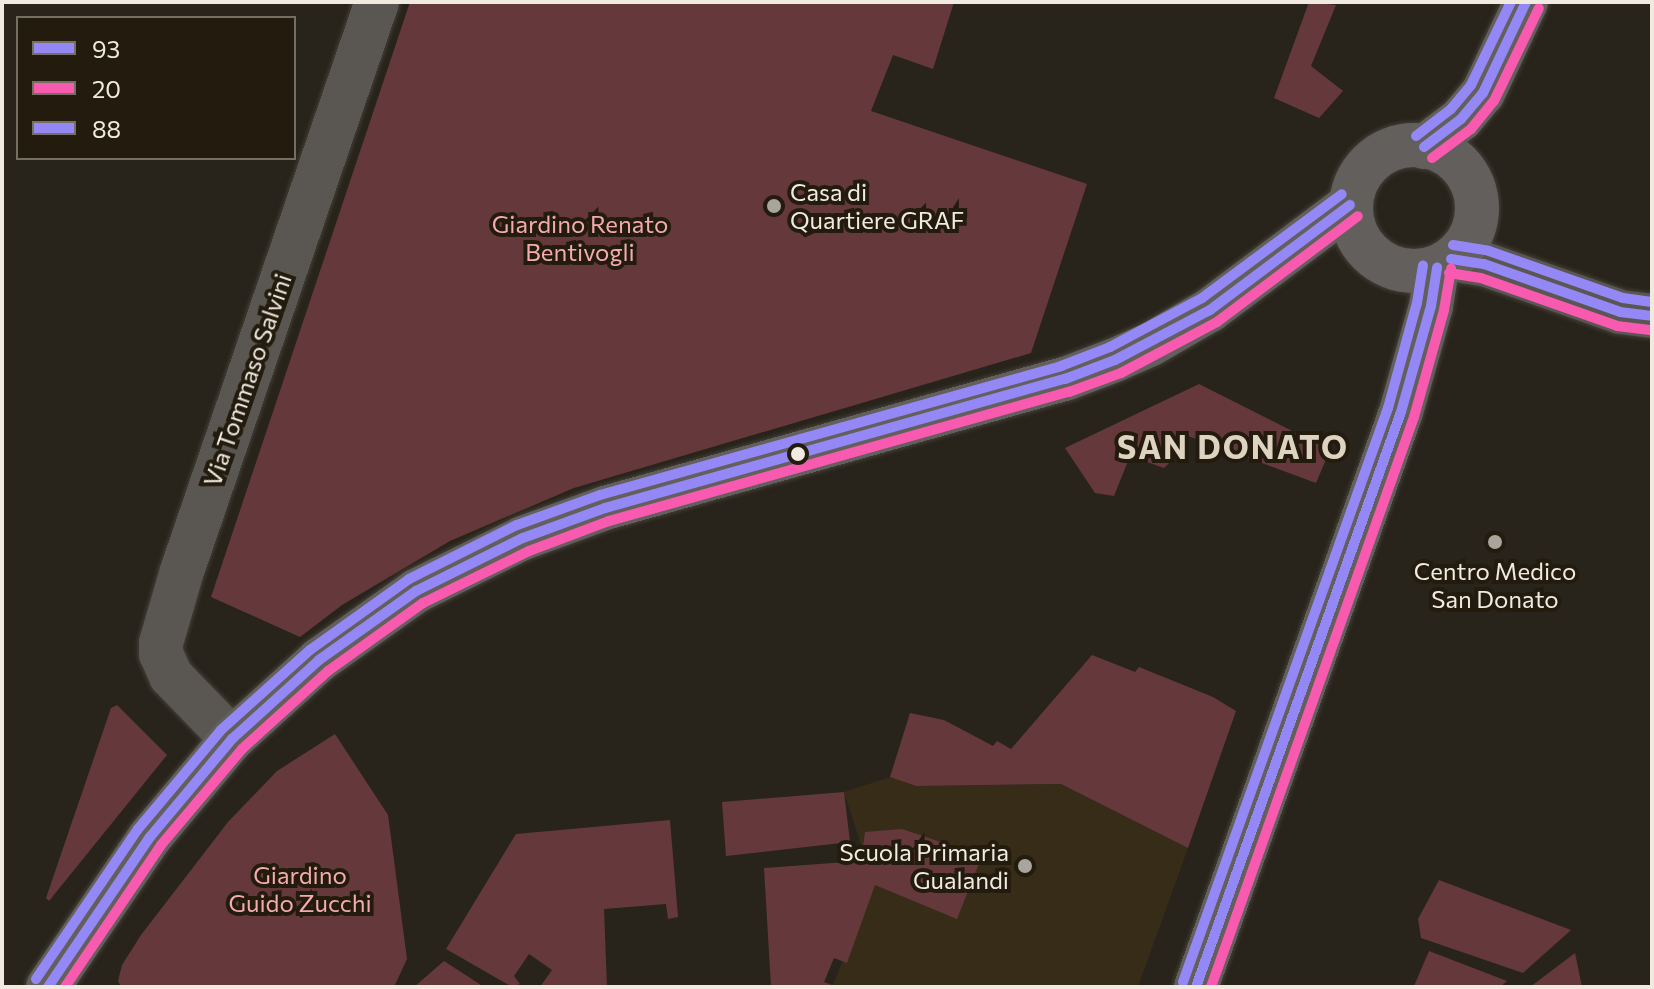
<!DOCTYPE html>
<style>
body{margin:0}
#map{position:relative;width:1654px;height:989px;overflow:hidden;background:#28241b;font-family:Commissioner,sans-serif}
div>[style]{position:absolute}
.built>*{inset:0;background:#362c18}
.green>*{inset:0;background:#65393b}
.roads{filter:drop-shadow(0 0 2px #433f38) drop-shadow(0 0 2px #433f38)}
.minor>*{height:44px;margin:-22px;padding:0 22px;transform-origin:22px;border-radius:22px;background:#5a5652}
.major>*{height:44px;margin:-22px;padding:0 22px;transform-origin:22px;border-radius:22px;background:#635f5c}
.major>.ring{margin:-22px;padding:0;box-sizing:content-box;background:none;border:44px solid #635f5c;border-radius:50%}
.bus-1>*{height:10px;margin:-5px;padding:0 5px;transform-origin:5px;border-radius:5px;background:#9488f6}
.bus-2>*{height:10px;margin:-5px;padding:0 5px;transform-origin:5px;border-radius:5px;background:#f85ab0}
.bus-3>*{height:10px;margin:-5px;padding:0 5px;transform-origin:5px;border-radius:5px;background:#9488f6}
.dots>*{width:22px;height:22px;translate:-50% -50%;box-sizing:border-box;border:4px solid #231b0d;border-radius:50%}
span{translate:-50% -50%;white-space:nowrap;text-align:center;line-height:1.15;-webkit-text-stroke:8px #231b0d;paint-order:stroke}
.poi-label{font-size:24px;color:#f0eae1}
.left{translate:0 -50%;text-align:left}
.right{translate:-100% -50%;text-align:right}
.park-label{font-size:24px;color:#f4abaf}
.street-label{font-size:24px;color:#f0eae1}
.district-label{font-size:32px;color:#ded3c1;font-weight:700;letter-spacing:2px}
.frame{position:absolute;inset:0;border:4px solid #f0eae1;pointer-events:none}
.legend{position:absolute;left:16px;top:16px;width:280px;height:144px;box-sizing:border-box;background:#231b0d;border:2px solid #756e62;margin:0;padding:10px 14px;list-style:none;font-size:24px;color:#f0eae1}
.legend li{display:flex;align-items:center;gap:16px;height:40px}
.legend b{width:40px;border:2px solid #756e62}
</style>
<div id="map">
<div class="built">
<i style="clip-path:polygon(890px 777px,916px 786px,1061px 784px,1188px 848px,1138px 987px,832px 987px,874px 885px,844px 792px)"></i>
</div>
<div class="green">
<i style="clip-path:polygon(410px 2px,954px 2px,933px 69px,893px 55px,871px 111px,1087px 184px,1031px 353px,574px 488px,450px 541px,342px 605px,300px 637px,211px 597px)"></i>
<i style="clip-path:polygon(1309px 2px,1336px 5px,1311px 66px,1343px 91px,1319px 118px,1274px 98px)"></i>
<i style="clip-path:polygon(1199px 384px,1330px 450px,1316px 483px,1188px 436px,1182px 450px,1164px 468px,1130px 456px,1114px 496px,1095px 493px,1065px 448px)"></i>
<i style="clip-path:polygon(1092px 655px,1135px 672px,1139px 667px,1213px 697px,1236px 711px,1188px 848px,1061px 784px,916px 786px,890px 777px,910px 713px,944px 720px,993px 746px,997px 741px,1011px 749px)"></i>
<i style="clip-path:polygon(117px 705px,167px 755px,49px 901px,46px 898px,111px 708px)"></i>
<i style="clip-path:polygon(335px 734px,388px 815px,407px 959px,394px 987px,121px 987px,118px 981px,122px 965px,141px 935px,228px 822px,277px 771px)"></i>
<i style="clip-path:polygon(844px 792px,850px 842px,726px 856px,722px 802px)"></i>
<i style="clip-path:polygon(670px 820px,678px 917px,668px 919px,666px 904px,604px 909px,607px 987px,540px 987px,552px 970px,529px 954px,514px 976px,520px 984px,512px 987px,446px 949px,516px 834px)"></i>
<i style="clip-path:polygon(902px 829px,982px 856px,957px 919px,875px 885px,847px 963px,834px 958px,824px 982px,837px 987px,771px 987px,764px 868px,861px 861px,865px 832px)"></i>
<i style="clip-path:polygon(1439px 880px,1571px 930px,1523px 973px,1421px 938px,1418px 919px)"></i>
<i style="clip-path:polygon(1429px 951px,1507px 981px,1500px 987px,1414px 986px)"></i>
<i style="clip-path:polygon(1575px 953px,1582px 987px,1530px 987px)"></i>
<i style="clip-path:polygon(444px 961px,484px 987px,414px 987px)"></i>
</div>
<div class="roads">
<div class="minor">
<i style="left:1451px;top:259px;width:33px;rotate:9deg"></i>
<i style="left:1484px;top:264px;width:144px;rotate:19.4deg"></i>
<i style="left:1620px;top:312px;width:32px;rotate:7deg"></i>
<i style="left:232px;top:739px;width:88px;rotate:-134.1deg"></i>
<i style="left:171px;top:676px;width:24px;rotate:-114deg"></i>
<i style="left:161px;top:654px;width:11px;rotate:-90deg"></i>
<i style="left:161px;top:643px;width:72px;rotate:-73.8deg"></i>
<i style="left:181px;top:574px;width:605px;rotate:-71.09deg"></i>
</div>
<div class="major">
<i class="ring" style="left:1351px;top:145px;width:82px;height:82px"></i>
<i style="left:1424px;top:147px;width:46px;rotate:-37.1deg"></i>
<i style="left:1461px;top:119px;width:34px;rotate:-50deg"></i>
<i style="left:1483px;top:93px;width:101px;rotate:-64.7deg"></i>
<i style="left:48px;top:987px;width:181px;rotate:-55.8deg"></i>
<i style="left:150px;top:837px;width:128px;rotate:-50.1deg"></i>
<i style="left:232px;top:739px;width:118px;rotate:-42.2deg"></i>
<i style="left:319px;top:660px;width:119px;rotate:-35.4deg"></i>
<i style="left:416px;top:591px;width:119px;rotate:-26.4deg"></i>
<i style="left:523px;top:538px;width:87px;rotate:-20.1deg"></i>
<i style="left:605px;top:508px;width:478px;rotate:-15.7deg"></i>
<i style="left:1065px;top:379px;width:53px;rotate:-20.8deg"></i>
<i style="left:1115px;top:360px;width:39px;rotate:-24deg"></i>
<i style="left:1151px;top:344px;width:68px;rotate:-30deg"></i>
<i style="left:1210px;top:310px;width:175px;rotate:-36.9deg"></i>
<i style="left:1196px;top:987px;width:610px;rotate:-70.38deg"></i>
<i style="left:1401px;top:412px;width:110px;rotate:-74.2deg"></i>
<i style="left:1431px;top:306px;width:39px;rotate:-81deg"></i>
</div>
</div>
<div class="bus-1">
<i style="left:1424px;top:147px;width:46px;rotate:-37.1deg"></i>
<i style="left:1461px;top:119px;width:34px;rotate:-50deg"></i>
<i style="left:1483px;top:93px;width:101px;rotate:-64.7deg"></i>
<i style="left:1451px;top:259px;width:33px;rotate:9deg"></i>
<i style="left:1484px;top:264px;width:144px;rotate:19.4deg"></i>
<i style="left:1620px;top:312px;width:32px;rotate:7deg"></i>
<i style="left:48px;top:987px;width:181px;rotate:-55.8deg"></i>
<i style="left:150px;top:837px;width:128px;rotate:-50.1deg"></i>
<i style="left:232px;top:739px;width:118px;rotate:-42.2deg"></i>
<i style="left:319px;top:660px;width:119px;rotate:-35.4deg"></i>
<i style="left:416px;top:591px;width:119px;rotate:-26.4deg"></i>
<i style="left:523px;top:538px;width:87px;rotate:-20.1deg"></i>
<i style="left:605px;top:508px;width:478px;rotate:-15.7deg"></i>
<i style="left:1065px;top:379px;width:53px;rotate:-20.8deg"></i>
<i style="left:1115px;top:360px;width:107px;rotate:-27.8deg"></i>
<i style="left:1210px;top:310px;width:175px;rotate:-36.9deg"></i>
<i style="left:1196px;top:987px;width:610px;rotate:-70.38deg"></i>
<i style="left:1401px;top:412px;width:110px;rotate:-74.2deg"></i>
<i style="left:1431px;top:306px;width:39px;rotate:-81deg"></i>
</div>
<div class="bus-2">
<i style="left:1432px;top:158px;width:49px;rotate:-36.6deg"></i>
<i style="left:1471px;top:129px;width:36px;rotate:-51deg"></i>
<i style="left:1494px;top:101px;width:103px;rotate:-64.2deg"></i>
<i style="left:1449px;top:273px;width:32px;rotate:9deg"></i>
<i style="left:1481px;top:278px;width:144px;rotate:19.4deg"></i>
<i style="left:1617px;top:326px;width:33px;rotate:7deg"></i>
<i style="left:65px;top:987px;width:171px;rotate:-55.9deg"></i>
<i style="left:161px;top:845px;width:126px;rotate:-49.8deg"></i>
<i style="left:242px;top:749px;width:116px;rotate:-42.2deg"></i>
<i style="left:328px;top:671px;width:117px;rotate:-35.6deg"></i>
<i style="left:423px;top:603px;width:118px;rotate:-26.1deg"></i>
<i style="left:529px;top:551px;width:85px;rotate:-20.6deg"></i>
<i style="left:609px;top:521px;width:478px;rotate:-15.7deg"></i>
<i style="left:1069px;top:392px;width:55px;rotate:-20.1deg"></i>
<i style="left:1121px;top:373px;width:109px;rotate:-28deg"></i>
<i style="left:1217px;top:322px;width:176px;rotate:-36.9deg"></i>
<i style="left:1211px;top:987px;width:605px;rotate:-70.4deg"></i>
<i style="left:1414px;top:417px;width:111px;rotate:-74.3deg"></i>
<i style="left:1444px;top:310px;width:42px;rotate:-80.3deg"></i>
</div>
<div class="bus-3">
<i style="left:1416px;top:136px;width:44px;rotate:-37.6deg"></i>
<i style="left:1451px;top:109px;width:31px;rotate:-50deg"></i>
<i style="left:1471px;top:85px;width:92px;rotate:-64.3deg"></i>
<i style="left:1453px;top:245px;width:36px;rotate:9deg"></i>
<i style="left:1489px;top:251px;width:142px;rotate:19.3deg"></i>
<i style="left:1623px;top:298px;width:29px;rotate:8deg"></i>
<i style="left:36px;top:979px;width:181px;rotate:-55.8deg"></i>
<i style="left:138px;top:829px;width:129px;rotate:-50deg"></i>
<i style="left:221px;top:730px;width:120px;rotate:-42deg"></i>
<i style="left:310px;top:650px;width:122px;rotate:-35.6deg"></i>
<i style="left:409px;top:579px;width:121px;rotate:-26.6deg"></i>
<i style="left:517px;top:525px;width:88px;rotate:-19.9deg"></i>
<i style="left:600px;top:495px;width:479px;rotate:-15.6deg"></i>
<i style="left:1061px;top:366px;width:53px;rotate:-21.2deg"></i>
<i style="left:1110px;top:347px;width:104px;rotate:-28deg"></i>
<i style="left:1202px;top:298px;width:174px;rotate:-36.6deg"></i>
<i style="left:1183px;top:982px;width:610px;rotate:-70.35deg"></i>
<i style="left:1388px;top:408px;width:109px;rotate:-74.6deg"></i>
<i style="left:1417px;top:303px;width:38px;rotate:-81deg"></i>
</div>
<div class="dots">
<i style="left:774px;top:206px;background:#aaa59c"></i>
<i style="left:798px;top:454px;background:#f0eae1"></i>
<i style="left:1495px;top:542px;background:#aaa59c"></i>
<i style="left:1025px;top:866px;background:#aaa59c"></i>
</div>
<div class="poi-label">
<span class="left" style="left:790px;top:206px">Casa di<br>Quartiere GRAF</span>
<span style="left:1495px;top:585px">Centro Medico<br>San Donato</span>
<span class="right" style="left:1009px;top:866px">Scuola Primaria<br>Gualandi</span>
</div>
<div class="park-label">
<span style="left:580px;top:238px">Giardino Renato<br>Bentivogli</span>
<span style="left:300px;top:889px">Giardino<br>Guido Zucchi</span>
</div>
<div class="street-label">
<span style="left:247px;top:380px;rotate:-71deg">Via Tommaso Salvini</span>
</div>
<div class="district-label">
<span style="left:1233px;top:446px">SAN DONATO</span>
</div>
<div class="frame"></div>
<ul class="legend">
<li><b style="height:10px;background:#9488f6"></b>93</li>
<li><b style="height:10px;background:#f85ab0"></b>20</li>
<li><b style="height:10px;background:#9488f6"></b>88</li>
</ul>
</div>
